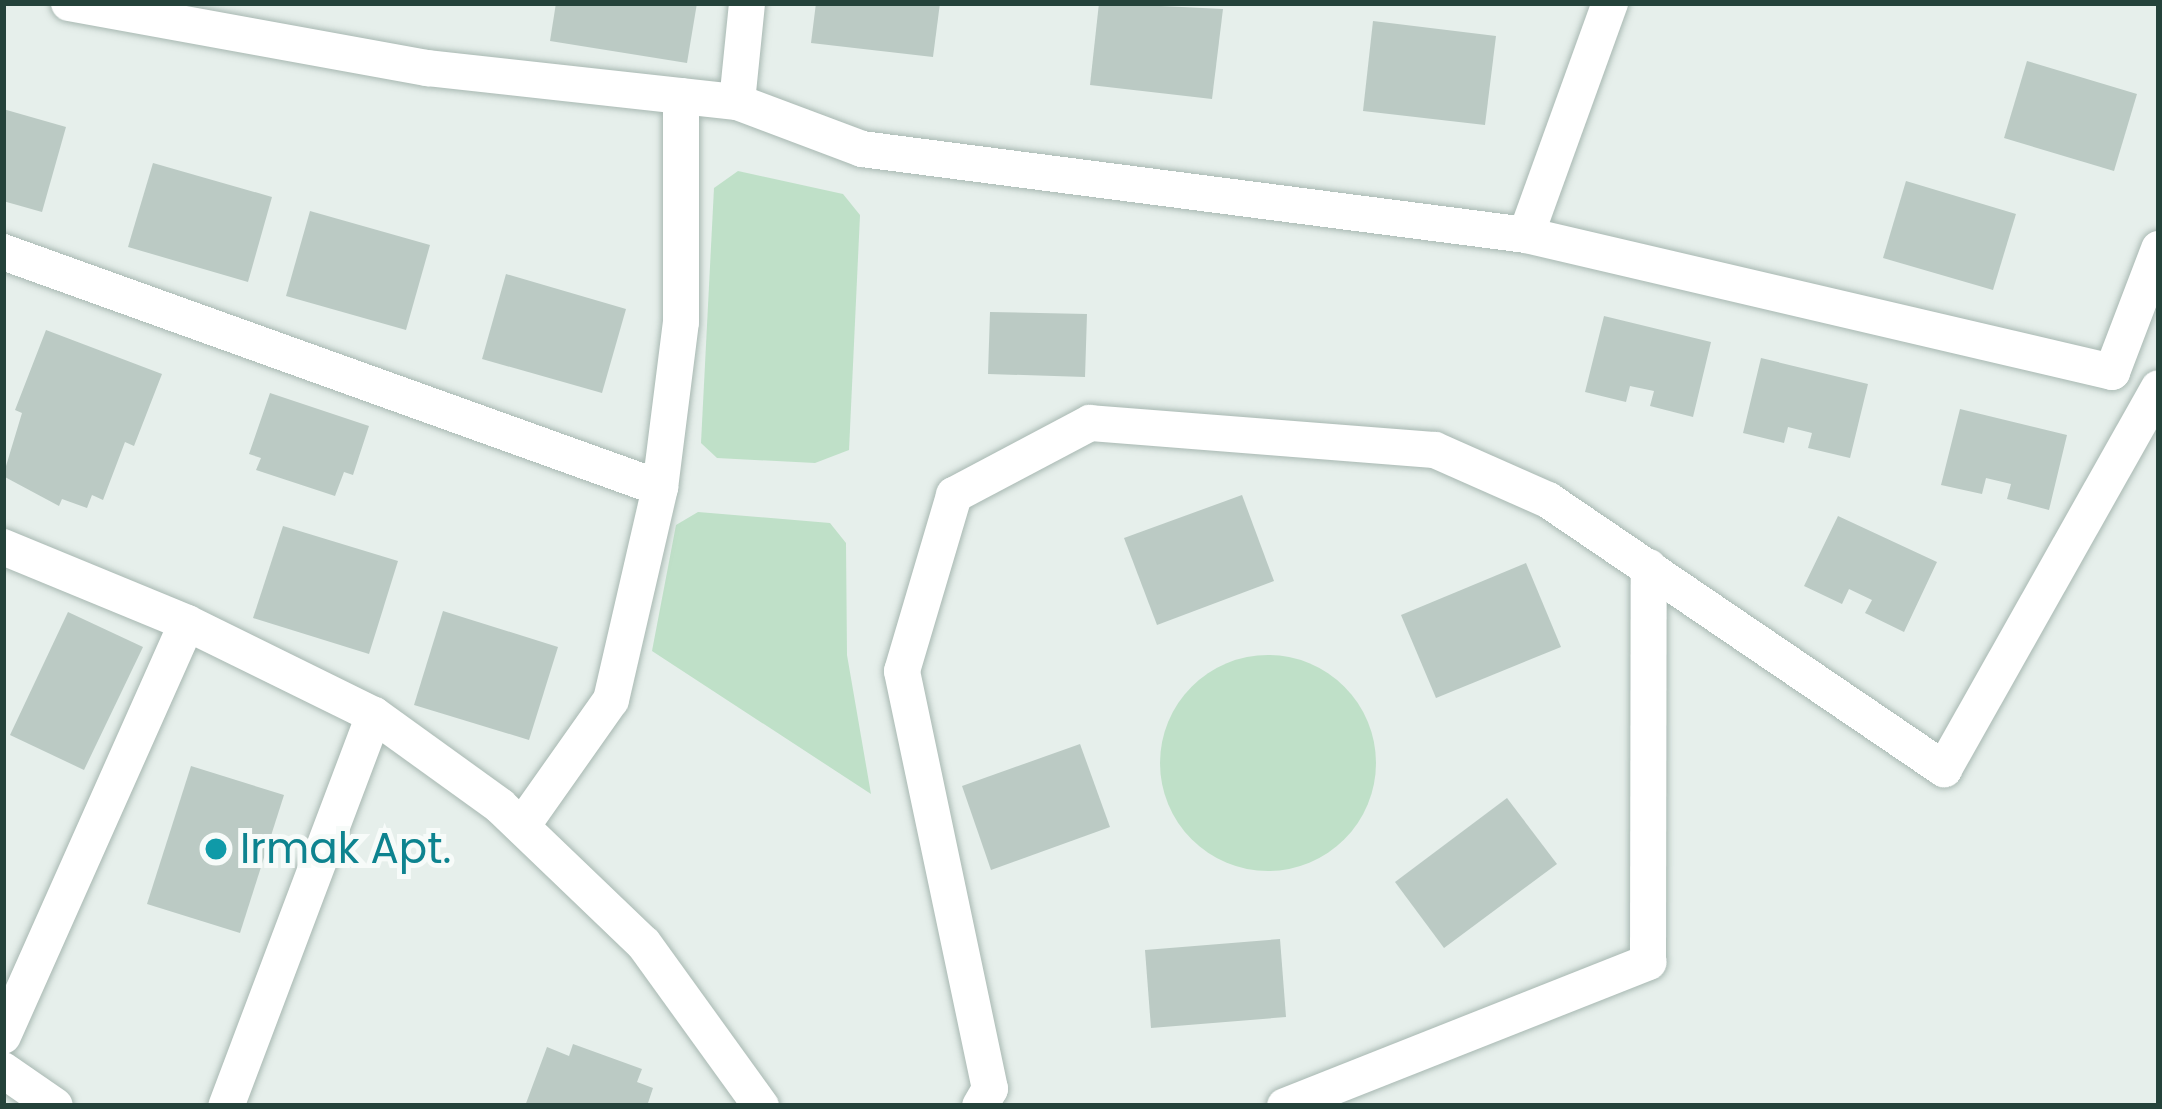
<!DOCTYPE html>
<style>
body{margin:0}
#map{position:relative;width:2162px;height:1109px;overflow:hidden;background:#e6efeb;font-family:Poppins,sans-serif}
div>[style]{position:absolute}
.green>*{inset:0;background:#bfe0c8}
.round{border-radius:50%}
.building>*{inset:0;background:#bbcac4}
.roads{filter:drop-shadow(0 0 3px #a8b8b2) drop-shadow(0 0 3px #a8b8b2)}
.minor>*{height:36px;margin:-18px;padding:0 18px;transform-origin:18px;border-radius:18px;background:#fff}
.dots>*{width:33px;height:33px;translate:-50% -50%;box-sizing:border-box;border:6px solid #f7fbf9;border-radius:50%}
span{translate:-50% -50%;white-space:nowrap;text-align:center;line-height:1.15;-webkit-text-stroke:10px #f7fbf9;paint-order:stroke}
.culture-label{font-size:42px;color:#0d838f}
.left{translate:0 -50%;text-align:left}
.frame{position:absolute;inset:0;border:6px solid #24423a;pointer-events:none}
</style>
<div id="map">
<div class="green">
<i style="clip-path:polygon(738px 171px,843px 194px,860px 215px,849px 450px,815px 463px,717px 458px,701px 443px,714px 188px)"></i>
<i style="clip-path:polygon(698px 512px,830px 523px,846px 543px,847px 655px,871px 794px,652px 651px,676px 525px)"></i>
<i class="round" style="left:1160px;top:655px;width:216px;height:216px"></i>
</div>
<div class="building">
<i style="clip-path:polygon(556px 3px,697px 3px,687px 63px,550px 41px)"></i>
<i style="clip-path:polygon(816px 3px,940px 3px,933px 57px,811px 43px)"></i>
<i style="clip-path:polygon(1099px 3px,1223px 9px,1212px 99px,1090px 85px)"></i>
<i style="clip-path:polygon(1373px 21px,1496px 36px,1485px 125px,1363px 111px)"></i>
<i style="clip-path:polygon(2027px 61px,2137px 94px,2114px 171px,2004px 138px)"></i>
<i style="clip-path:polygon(3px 109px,66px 127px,42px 212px,3px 201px)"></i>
<i style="clip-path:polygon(153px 163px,272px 197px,248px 282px,128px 247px)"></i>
<i style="clip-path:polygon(1906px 181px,2016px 214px,1993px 290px,1883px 258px)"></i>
<i style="clip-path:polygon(310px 211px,430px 245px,406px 330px,286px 296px)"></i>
<i style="clip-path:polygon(506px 274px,626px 309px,602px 393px,482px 359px)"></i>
<i style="clip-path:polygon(990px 312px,1087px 314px,1085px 377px,988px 374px)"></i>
<i style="clip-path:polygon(1604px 316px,1711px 342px,1693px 417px,1650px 406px,1654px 391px,1630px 386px,1626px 402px,1585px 392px)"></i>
<i style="clip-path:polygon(46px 330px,162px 374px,134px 446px,125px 442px,103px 500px,92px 495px,87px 508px,62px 499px,59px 506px,3px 476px,22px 413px,15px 410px)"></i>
<i style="clip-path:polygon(1761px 358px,1868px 384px,1850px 458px,1808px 448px,1812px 433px,1788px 427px,1784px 443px,1743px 433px)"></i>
<i style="clip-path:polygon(270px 393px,369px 426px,353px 475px,344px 472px,335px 496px,256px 470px,261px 458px,249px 454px)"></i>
<i style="clip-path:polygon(1960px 409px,2067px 435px,2049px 510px,2007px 499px,2011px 484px,1986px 478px,1982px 494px,1941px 485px)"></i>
<i style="clip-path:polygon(1242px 495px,1274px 581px,1157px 625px,1124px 538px)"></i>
<i style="clip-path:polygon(1838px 516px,1937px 562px,1904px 632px,1865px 613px,1872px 600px,1849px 589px,1842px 604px,1804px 586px)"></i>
<i style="clip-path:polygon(283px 526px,398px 561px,369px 654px,253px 618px)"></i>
<i style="clip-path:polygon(1526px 563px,1561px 647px,1436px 698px,1401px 615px)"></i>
<i style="clip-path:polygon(443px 611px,558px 647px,529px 740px,414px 705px)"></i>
<i style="clip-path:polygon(68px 612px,143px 647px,84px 770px,10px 735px)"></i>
<i style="clip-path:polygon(1080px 744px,1110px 827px,991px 870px,962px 786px)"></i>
<i style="clip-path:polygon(191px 766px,284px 795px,240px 933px,147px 904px)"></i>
<i style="clip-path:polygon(1507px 798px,1557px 864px,1444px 948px,1395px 882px)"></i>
<i style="clip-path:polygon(1280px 939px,1286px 1017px,1151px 1028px,1145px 950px)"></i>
<i style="clip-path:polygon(573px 1044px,642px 1069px,637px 1082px,653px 1088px,647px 1106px,525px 1106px,547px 1047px,569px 1056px)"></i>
</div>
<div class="roads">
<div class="minor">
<i style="left:69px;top:3px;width:365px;rotate:10.3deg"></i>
<i style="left:428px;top:68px;width:311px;rotate:6.3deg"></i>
<i style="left:737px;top:102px;width:134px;rotate:20.6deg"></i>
<i style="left:862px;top:149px;width:670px;rotate:7.38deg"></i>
<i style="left:1526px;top:235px;width:602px;rotate:13.16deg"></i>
<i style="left:2112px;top:372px;width:132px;rotate:-69.1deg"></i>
<i style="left:737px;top:102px;width:100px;rotate:-84.2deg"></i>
<i style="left:1526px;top:235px;width:247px;rotate:-70.1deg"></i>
<i style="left:3px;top:252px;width:698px;rotate:19.76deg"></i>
<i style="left:3px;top:547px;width:199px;rotate:22.4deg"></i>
<i style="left:187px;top:623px;width:208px;rotate:26.2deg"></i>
<i style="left:374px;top:715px;width:418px;rotate:110.7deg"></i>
<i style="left:374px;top:715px;width:155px;rotate:35.8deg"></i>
<i style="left:500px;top:806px;width:199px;rotate:43.8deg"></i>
<i style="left:644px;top:944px;width:200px;rotate:54.2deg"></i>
<i style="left:522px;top:826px;width:154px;rotate:-54.8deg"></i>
<i style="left:611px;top:700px;width:218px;rotate:-77deg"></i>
<i style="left:660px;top:488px;width:167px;rotate:-82.8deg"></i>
<i style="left:681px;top:322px;width:226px;rotate:-90deg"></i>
<i style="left:3px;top:1036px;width:452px;rotate:-66deg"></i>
<i style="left:3px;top:1070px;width:63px;rotate:34.7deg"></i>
<i style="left:980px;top:1106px;width:20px;rotate:-60deg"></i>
<i style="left:990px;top:1089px;width:427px;rotate:-101.9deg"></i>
<i style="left:902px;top:671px;width:184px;rotate:-73.5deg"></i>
<i style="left:954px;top:495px;width:154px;rotate:-27.9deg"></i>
<i style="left:1090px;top:423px;width:346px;rotate:4.5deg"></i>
<i style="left:1435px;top:450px;width:124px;rotate:23.9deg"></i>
<i style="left:1548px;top:500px;width:479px;rotate:34.2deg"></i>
<i style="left:1944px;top:769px;width:437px;rotate:-60.6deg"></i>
<i style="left:1285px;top:1106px;width:391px;rotate:-21.6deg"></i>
<i style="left:1648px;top:962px;width:395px;rotate:-89.9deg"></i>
</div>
</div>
<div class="dots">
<i style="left:216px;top:849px;background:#0f9aa8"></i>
</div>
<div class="culture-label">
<span class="left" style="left:240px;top:849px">Irmak Apt.</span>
</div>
<div class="frame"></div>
</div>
